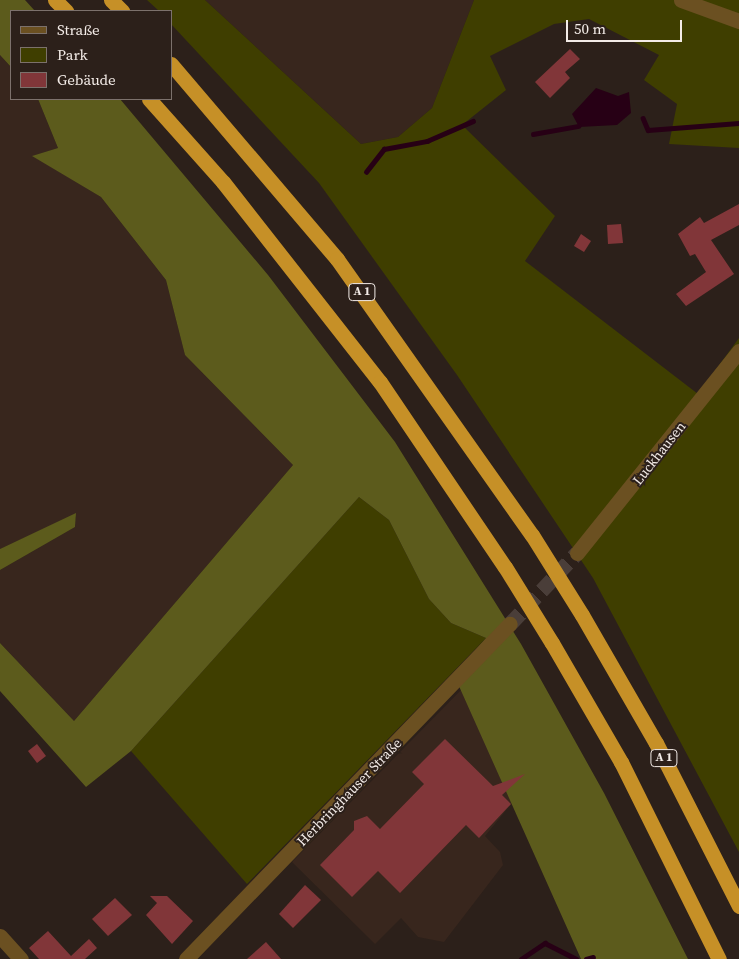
<!DOCTYPE html>
<meta charset="utf-8">
<style>
body{margin:0}
#map{position:relative;width:739px;height:959px;overflow:hidden;background:#2c201a;font-family:"Source Serif 4",serif}
div>[style]{position:absolute}
.built>*{inset:0;background:#38261d}
.green>*{inset:0;background:#3f3e00}
.forest>*{inset:0;background:#5c5b1c}
.water>*{inset:0;background:#270015}
.stream>*{height:4.5px;margin:-2.25px;padding:0 2.25px;transform-origin:2.25px;border-radius:2.25px;background:#270015}
.building>*{inset:0;background:#813639}
.minor-tunnel>*{height:15px;margin-top:-7.5px;transform-origin:0;background:repeating-linear-gradient(90deg,#4a3e39 0 15px,transparent 0 23px)}
.minor>*{height:15px;margin:-7.5px;padding:0 7.5px;transform-origin:7.5px;border-radius:7.5px;background:#6b5021}
.motorway>*{height:15px;margin:-7.5px;padding:0 7.5px;transform-origin:7.5px;border-radius:7.5px;background:#c69027}
.motorway-bridge>*{height:15px;margin:-7.5px;padding:0 7.5px;transform-origin:7.5px;border-radius:7.5px;background:#c69027}
span{translate:-50% -50%;white-space:nowrap;text-align:center;line-height:1.15;-webkit-text-stroke:4px #2c201a;paint-order:stroke}
.shield-label span{padding:1px 4px;background:#2c201a;border:1px solid;border-radius:4px;-webkit-text-stroke-width:0}
.shield-label{font-size:12px;color:#f3ebe7;font-weight:700}
.street-label{font-size:14px;color:#f3ebe7}
.legend{position:absolute;left:10px;top:10px;width:162px;height:90px;box-sizing:border-box;background:#2c201a;border:1px solid #7c716c;margin:0;padding:6px 9px;list-style:none;font-size:15px;color:#f3ebe7}
.legend li{display:flex;align-items:center;gap:10px;height:25px}
.legend b{width:25px;border:1px solid #7c716c}
.scale{position:absolute;left:566px;top:20px;width:116px;height:22px;box-sizing:border-box;border:2px solid #f3ebe7;border-top:0;padding-left:6px;font-size:15px;line-height:18px;white-space:nowrap;color:#f3ebe7;-webkit-text-stroke:4px #2c201a;paint-order:stroke}
</style>
<div id="map">
<div class="built">
<i style="clip-path:polygon(205px 0,474px 0,432px 108px,398px 137px,361px 144px)"></i>
<i style="clip-path:polygon(0 55px,11px 67px,11px 99px,38px 99px,58px 148px,33px 156px,101px 197px,166px 280px,185px 355px,293px 465px,74px 721px,0 643px,0 570px,75px 527px,76px 514px,0 549px)"></i>
<i style="clip-path:polygon(463px 688px,512px 803px,485px 836px,500px 852px,503px 865px,444px 942px,418px 937px,401px 918px,375px 944px,292px 862px)"></i>
</div>
<div class="green">
<i style="clip-path:polygon(147px 0,205px 0,361px 144px,398px 137px,432px 108px,474px 0,739px 0,739px 148px,669px 144px,677px 104px,644px 80px,659px 55px,589px 19px,554px 24px,490px 56px,506px 90px,462px 125px,555px 216px,525px 261px,698px 394px,739px 338px,739px 852px,593px 578px,457px 375px,319px 183px,171px 24px,171px 11px,159px 11px)"></i>
<i style="clip-path:polygon(359px 497px,389px 520px,429px 599px,451px 623px,486px 638px,247px 884px,131px 751px)"></i>
</div>
<div class="forest">
<i style="clip-path:polygon(0 0,25px 0,35px 11px,11px 11px,11px 67px,0 55px)"></i>
<i style="clip-path:polygon(38px 99px,120px 99px,268px 275px,395px 442px,521px 644px,604px 793px,688px 959px,581px 959px,454px 675px,486px 638px,451px 623px,429px 599px,389px 520px,359px 497px,131px 751px,86px 787px,0 691px,0 643px,74px 721px,293px 465px,185px 355px,166px 280px,101px 197px,32px 156px,58px 148px)"></i>
<i style="clip-path:polygon(76px 513px,75px 527px,0 570px,0 549px)"></i>
</div>
<div class="water">
<i style="clip-path:polygon(596px 88px,618px 96px,629px 92px,631px 113px,617px 125px,579px 127px,572px 114px)"></i>
</div>
<div class="stream">
<i style="left:643px;top:118px;width:13px;rotate:67deg"></i>
<i style="left:648px;top:130px;width:91px;rotate:-4.4deg"></i>
<i style="left:533px;top:134px;width:46px;rotate:-10.1deg"></i>
<i style="left:366px;top:172px;width:29px;rotate:-52deg"></i>
<i style="left:384px;top:149px;width:44px;rotate:-10.5deg"></i>
<i style="left:427px;top:141px;width:50px;rotate:-23.5deg"></i>
<i style="left:521px;top:959px;width:29px;rotate:-34deg"></i>
<i style="left:545px;top:943px;width:35px;rotate:27deg"></i>
<i style="left:586px;top:959px;width:7px;rotate:-16deg"></i>
</div>
<div class="building">
<i style="clip-path:polygon(570px 49px,580px 59px,565px 72px,570px 78px,550px 98px,535px 82px)"></i>
<i style="clip-path:polygon(739px 204px,739px 225px,711px 240px,734px 274px,686px 306px,676px 294px,706px 272px,695px 254px,690px 256px,678px 234px,700px 217px,704px 223px)"></i>
<i style="clip-path:polygon(621px 224px,623px 243px,608px 244px,607px 225px)"></i>
<i style="clip-path:polygon(581px 234px,591px 241px,584px 252px,574px 246px)"></i>
<i style="clip-path:polygon(445px 739px,493px 786px,525px 774px,502px 795px,511px 804px,479px 838px,466px 825px,400px 893px,378px 871px,352px 897px,320px 865px,354px 830px,354px 821px,367px 816px,380px 829px,424px 784px,412px 772px)"></i>
<i style="clip-path:polygon(37px 744px,46px 756px,37px 763px,28px 751px)"></i>
<i style="clip-path:polygon(305px 885px,321px 900px,293px 928px,279px 914px)"></i>
<i style="clip-path:polygon(150px 896px,167px 896px,193px 921px,172px 944px,146px 915px,157px 903px)"></i>
<i style="clip-path:polygon(115px 898px,132px 915px,108px 936px,92px 919px)"></i>
<i style="clip-path:polygon(48px 931px,71px 956px,89px 939px,97px 948px,85px 959px,39px 959px,29px 948px)"></i>
<i style="clip-path:polygon(266px 942px,281px 959px,247px 959px)"></i>
</div>
<div class="minor-tunnel">
<i style="left:510px;top:624px;width:98px;rotate:-46.7deg"></i>
</div>
<div class="minor">
<i style="left:681px;top:0;width:62px;rotate:19.9deg"></i>
<i style="left:577px;top:553px;width:259px;rotate:-51.3deg"></i>
<i style="left:0;top:936px;width:31px;rotate:48deg"></i>
<i style="left:186px;top:959px;width:466px;rotate:-46deg"></i>
</div>
<div class="motorway">
<i style="left:55px;top:0;width:16px;rotate:45deg"></i>
<i style="left:111px;top:0;width:16px;rotate:45deg"></i>
<i style="left:171px;top:64px;width:256px;rotate:49.6deg"></i>
<i style="left:337px;top:259px;width:338px;rotate:54.8deg"></i>
<i style="left:149px;top:99px;width:111px;rotate:48.3deg"></i>
<i style="left:223px;top:182px;width:254px;rotate:51.9deg"></i>
<i style="left:380px;top:382px;width:223px;rotate:56deg"></i>
<i style="left:582px;top:615px;width:148px;rotate:60deg"></i>
<i style="left:656px;top:743px;width:183px;rotate:63deg"></i>
<i style="left:552px;top:643px;width:138px;rotate:59.9deg"></i>
<i style="left:621px;top:762px;width:220px;rotate:63.6deg"></i>
</div>
<div class="motorway-bridge">
<i style="left:532px;top:535px;width:94px;rotate:58deg"></i>
<i style="left:505px;top:567px;width:89px;rotate:58.3deg"></i>
</div>
<div class="shield-label">
<span style="left:362px;top:292px">A 1</span>
<span style="left:664px;top:758px">A 1</span>
</div>
<div class="street-label">
<span style="left:659px;top:453px;rotate:-52deg">Luckhausen</span>
<span style="left:349px;top:792px;rotate:-46deg">Herbringhauser Straße</span>
</div>
<ul class="legend">
<li><b style="height:6px;background:#6b5021"></b>Straße</li>
<li><b style="height:14px;background:#3f3e00"></b>Park</li>
<li><b style="height:14px;background:#813639"></b>Gebäude</li>
</ul>
<div class="scale">50 m</div>
</div>
